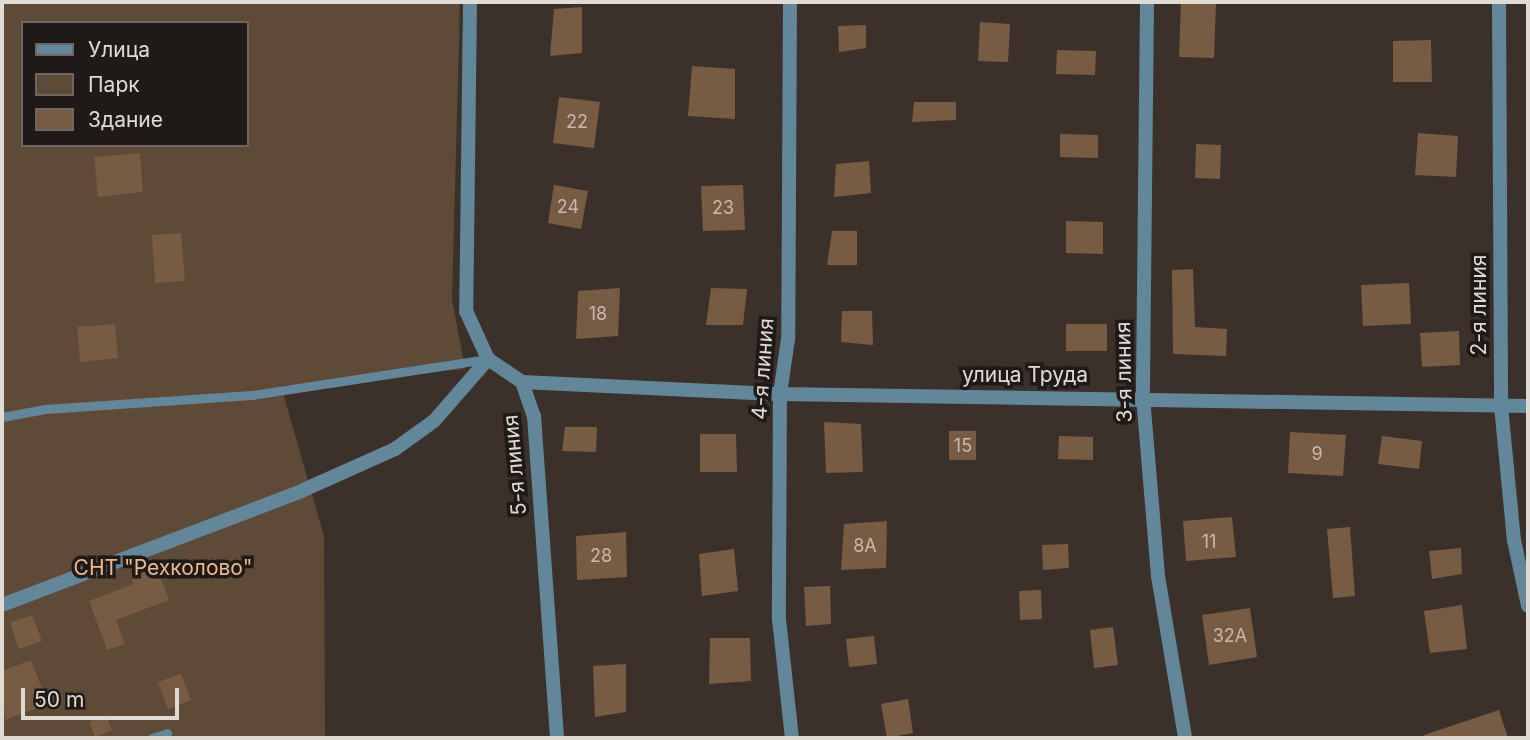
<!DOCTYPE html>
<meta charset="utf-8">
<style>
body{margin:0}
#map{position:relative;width:1530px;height:740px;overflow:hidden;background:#3b312a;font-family:Inter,sans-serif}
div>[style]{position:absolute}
.green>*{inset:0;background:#5f4937}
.building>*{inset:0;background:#785b43}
.lane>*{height:9px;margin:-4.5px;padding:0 4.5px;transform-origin:4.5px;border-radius:4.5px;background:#62869a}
.street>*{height:14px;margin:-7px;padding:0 7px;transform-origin:7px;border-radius:7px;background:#62869a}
span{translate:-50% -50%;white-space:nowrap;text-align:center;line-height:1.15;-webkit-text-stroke:7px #1f1a17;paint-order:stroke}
.number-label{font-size:18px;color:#c6bab0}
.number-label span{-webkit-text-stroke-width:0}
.street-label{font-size:21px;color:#e0dad5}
.park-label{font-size:21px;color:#ecb98f}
.frame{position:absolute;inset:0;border:4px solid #e0dad5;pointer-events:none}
.legend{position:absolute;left:21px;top:21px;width:228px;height:126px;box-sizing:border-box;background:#1f1a17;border:2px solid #6c6763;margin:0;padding:9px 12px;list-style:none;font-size:21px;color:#e0dad5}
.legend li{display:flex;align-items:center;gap:14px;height:35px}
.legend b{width:35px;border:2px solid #6c6763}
.scale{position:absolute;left:21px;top:688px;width:158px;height:32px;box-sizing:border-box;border:4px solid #e0dad5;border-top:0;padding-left:9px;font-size:21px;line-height:24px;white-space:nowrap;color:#e0dad5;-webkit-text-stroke:5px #1f1a17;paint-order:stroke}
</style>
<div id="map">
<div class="green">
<i style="clip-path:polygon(evenodd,2px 2px,460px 2px,452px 299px,465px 369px,281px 386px,324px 536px,325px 738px,2px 738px,2px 2px,23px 23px,247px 23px,247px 145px,23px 145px,23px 23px)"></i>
</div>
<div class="building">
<i style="clip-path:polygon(1181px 2px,1216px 2px,1214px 58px,1179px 57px)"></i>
<i style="clip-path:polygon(582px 7px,582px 53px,550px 56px,554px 9px)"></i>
<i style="clip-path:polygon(980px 22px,1010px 24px,1008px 62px,978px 61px)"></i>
<i style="clip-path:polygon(866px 25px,866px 48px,839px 52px,838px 26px)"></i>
<i style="clip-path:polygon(1431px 40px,1432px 82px,1393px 82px,1393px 41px)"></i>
<i style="clip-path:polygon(1057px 50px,1096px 51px,1095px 75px,1056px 74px)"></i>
<i style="clip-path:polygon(692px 66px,735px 69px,735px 119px,688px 116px)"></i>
<i style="clip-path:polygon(559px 97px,600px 102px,594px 148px,553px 143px)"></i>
<i style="clip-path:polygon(914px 102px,956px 102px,956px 120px,912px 122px)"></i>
<i style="clip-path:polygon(1418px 133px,1458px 136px,1456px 177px,1415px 175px)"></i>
<i style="clip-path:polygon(1060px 134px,1098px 135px,1098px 158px,1060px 157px)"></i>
<i style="clip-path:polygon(1196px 144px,1221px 145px,1220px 179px,1195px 178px)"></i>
<i style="clip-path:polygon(140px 153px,143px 192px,98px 197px,94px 157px)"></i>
<i style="clip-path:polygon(869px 161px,871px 193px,834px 197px,836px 164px)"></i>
<i style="clip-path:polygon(554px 185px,588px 191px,581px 229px,548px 223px)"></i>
<i style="clip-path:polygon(743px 185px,745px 230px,703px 231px,701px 186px)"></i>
<i style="clip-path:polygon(1066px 221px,1103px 222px,1103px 254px,1066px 253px)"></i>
<i style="clip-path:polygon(832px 231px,857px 231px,857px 265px,827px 265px)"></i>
<i style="clip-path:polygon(181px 233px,185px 281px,155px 283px,152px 235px)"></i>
<i style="clip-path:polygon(1193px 269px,1195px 327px,1227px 329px,1226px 356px,1173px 354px,1172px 270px)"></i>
<i style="clip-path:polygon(1409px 283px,1411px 324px,1363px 326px,1361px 285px)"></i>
<i style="clip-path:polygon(620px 288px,618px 336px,576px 339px,578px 291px)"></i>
<i style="clip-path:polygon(711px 288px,747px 289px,743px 325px,706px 325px)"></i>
<i style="clip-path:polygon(842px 311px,872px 311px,873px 345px,841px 342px)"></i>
<i style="clip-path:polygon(115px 324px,118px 358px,80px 362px,77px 327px)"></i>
<i style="clip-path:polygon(1066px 324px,1107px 324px,1107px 351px,1066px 351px)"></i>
<i style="clip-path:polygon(1459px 331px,1460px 365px,1422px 367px,1420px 333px)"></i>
<i style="clip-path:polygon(824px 422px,861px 424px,863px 472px,826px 473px)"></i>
<i style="clip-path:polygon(565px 427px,597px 427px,596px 452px,562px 451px)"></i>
<i style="clip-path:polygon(949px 431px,976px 431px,976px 460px,949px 460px)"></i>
<i style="clip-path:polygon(1290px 432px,1346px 435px,1343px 476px,1288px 473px)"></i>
<i style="clip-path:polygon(700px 434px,736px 434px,737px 472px,700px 472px)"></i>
<i style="clip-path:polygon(1059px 436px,1093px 437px,1093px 460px,1058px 459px)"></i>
<i style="clip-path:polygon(1382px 436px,1422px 441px,1419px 469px,1378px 464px)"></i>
<i style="clip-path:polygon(1232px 517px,1236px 557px,1186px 561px,1183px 521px)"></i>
<i style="clip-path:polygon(887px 521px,886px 568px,841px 570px,844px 524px)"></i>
<i style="clip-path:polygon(1350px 527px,1355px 596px,1333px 598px,1327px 529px)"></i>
<i style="clip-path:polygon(626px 532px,627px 577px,577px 580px,576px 536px)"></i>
<i style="clip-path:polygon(1068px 544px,1069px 568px,1043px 570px,1042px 545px)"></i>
<i style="clip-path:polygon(1461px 548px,1462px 574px,1432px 579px,1429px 551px)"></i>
<i style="clip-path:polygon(734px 549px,738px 591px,702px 596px,699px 554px)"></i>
<i style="clip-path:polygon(157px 567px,169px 600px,116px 620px,125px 644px,107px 650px,89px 601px,133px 584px,131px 577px)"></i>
<i style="clip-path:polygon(830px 586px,831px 624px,806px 626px,804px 587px)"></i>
<i style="clip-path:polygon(1041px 590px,1042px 619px,1020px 620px,1019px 591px)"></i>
<i style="clip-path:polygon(1462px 605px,1467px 649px,1430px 653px,1424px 611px)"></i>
<i style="clip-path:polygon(1250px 608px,1257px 657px,1209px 665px,1202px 615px)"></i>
<i style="clip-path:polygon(32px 615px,42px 641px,19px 649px,10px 623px)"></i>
<i style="clip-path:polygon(1113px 627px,1118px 665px,1094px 668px,1090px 630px)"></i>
<i style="clip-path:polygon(874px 636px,877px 664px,849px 667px,846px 639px)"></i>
<i style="clip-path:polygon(710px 638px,750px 638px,751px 681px,709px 684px)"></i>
<i style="clip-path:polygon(31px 660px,48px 704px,5px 720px,2px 671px)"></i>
<i style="clip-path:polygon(626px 664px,626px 712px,595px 717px,593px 666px)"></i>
<i style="clip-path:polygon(181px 674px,191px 700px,168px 709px,158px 682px)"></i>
<i style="clip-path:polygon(908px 699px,913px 733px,887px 738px,881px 704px)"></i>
<i style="clip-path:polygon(1499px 710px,1508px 738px,1425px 738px,1424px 735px)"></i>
<i style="clip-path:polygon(106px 715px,112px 730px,95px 737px,89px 722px)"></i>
</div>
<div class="lane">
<i style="left:2px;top:417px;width:44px;rotate:-10.5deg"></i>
<i style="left:45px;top:409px;width:207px;rotate:-3.9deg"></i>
<i style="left:252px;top:395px;width:237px;rotate:-8.7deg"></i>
<i style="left:152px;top:738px;width:16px;rotate:-18deg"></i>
</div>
<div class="street">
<i style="left:470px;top:2px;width:309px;rotate:90.7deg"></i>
<i style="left:466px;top:311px;width:53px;rotate:65.4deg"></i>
<i style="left:488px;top:359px;width:41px;rotate:34.1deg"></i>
<i style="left:522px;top:382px;width:36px;rotate:71deg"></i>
<i style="left:534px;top:416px;width:323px;rotate:85.9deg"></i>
<i style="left:790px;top:2px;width:337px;rotate:90.3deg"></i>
<i style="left:788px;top:339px;width:56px;rotate:98.3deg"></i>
<i style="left:780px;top:394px;width:225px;rotate:90.3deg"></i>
<i style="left:779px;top:619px;width:120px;rotate:83.8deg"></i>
<i style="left:1147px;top:2px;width:395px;rotate:90.6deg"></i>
<i style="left:1143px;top:397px;width:180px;rotate:85.2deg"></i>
<i style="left:1158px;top:576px;width:164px;rotate:80.5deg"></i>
<i style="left:1499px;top:2px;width:404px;rotate:89.7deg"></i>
<i style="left:1501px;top:406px;width:135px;rotate:84.5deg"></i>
<i style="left:1514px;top:540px;width:67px;rotate:78deg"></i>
<i style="left:522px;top:382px;width:258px;rotate:2.7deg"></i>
<i style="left:780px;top:394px;width:748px;rotate:0.92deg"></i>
<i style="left:2px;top:605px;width:318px;rotate:-20.8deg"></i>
<i style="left:299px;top:492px;width:105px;rotate:-24.1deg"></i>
<i style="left:395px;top:449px;width:48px;rotate:-35.7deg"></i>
<i style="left:434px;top:421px;width:82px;rotate:-48.9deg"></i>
</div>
<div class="number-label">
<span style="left:577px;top:122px">22</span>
<span style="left:568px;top:207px">24</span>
<span style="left:723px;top:208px">23</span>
<span style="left:598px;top:314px">18</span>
<span style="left:963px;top:446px">15</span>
<span style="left:1317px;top:454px">9</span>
<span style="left:1209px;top:542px">11</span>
<span style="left:865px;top:546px">8А</span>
<span style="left:601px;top:556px">28</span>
<span style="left:1230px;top:636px">32А</span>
</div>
<div class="street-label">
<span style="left:1479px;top:305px;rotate:-90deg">2-я линия</span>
<span style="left:763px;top:369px;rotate:-86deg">4-я линия</span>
<span style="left:1124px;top:372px;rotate:-91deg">3-я линия</span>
<span style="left:1025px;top:375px">улица Труда</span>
<span style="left:515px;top:465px;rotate:-95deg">5-я линия</span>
</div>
<div class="park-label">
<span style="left:163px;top:568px">СНТ "Рехколово"</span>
</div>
<div class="frame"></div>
<ul class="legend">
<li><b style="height:9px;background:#62869a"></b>Улица</li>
<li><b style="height:19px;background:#5f4937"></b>Парк</li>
<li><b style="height:19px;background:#785b43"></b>Здание</li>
</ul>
<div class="scale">50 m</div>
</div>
